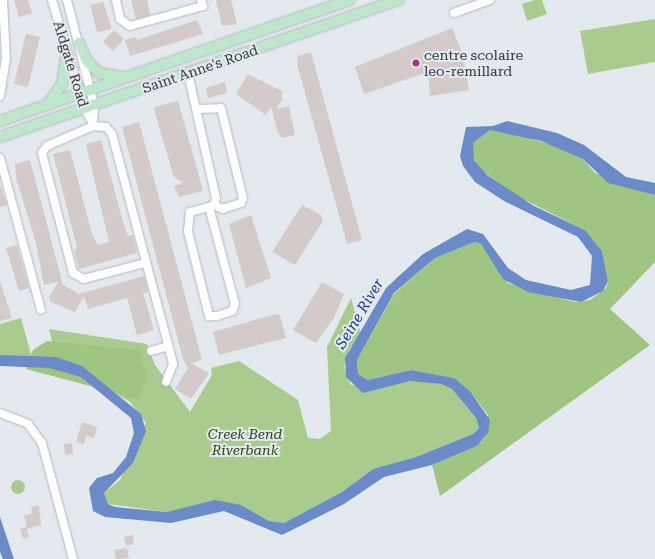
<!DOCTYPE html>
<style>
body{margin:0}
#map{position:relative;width:655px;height:559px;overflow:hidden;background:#e4e9ef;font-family:"Roboto Serif",serif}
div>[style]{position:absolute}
.green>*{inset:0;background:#a9cb8d}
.round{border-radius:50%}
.forest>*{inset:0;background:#a0c481}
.water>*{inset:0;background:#6a8bc7}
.building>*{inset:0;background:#d3cac9}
.roads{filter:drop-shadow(0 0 1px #b4b8be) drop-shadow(0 0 1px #b4b8be)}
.minor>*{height:8px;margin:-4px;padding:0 4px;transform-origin:4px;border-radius:4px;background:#fff}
.major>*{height:10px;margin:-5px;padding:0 5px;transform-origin:5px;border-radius:5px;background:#bee6ca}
.dots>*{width:11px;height:11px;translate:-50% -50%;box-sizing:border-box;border:2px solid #e4e9ef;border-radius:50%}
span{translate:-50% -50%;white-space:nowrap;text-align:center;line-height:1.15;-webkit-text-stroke:4px #e4e9ef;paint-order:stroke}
.poi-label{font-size:14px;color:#36383a}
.left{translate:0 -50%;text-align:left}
.street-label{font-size:14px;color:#36383a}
.park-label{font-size:14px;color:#2a4112;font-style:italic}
.water-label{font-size:15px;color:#183c84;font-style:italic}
</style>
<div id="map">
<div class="green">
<i style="clip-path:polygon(534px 0,542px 0,547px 14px,527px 21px,522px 4px)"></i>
<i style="clip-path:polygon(655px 19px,655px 62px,588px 74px,580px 31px)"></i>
<i style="clip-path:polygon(351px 298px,361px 334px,349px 350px,344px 367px,351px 385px,418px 381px,441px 384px,452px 389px,476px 418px,479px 428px,473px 434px,416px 457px,373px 469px,342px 492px,284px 523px,269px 521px,241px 505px,167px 512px,108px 504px,104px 493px,120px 480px,146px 423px,130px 402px,56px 357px,49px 329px,147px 344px,155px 365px,190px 412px,212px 375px,211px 368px,239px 361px,298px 400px,308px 438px,320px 439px,331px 431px,327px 347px)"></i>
<i style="clip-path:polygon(21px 318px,32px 358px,0 355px,0 324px)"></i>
<i class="round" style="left:11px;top:480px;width:14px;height:14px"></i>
</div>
<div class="forest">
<i style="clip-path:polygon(490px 130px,508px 132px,565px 149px,583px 159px,595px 173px,655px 195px,655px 262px,610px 309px,650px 345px,440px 496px,432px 465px,477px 446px,486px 436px,488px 415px,470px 391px,454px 378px,411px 370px,368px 380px,358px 374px,357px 360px,394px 294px,435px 258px,475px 242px,481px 244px,508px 283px,559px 298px,575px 302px,590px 300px,606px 288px,608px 281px,602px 251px,585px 230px,513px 194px,479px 168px,472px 154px,473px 143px)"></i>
<i style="clip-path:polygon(47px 341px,140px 350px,146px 378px,139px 399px,26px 369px,33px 350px)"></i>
</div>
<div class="water">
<i style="clip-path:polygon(507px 121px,557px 133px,584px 145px,626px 177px,655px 183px,655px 195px,608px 183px,583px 159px,541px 141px,490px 130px,473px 143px,474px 160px,487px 175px,534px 206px,585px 230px,602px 251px,608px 281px,603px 291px,581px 302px,528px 292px,503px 279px,481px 244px,475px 242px,435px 258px,394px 293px,357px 360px,358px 374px,368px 380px,411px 370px,454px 378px,470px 391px,490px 420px,488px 433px,477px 446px,432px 465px,384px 477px,344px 504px,282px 535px,224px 511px,171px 523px,105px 517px,93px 511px,89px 488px,97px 478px,113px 473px,126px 457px,134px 433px,131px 418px,81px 377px,49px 368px,0 366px,0 355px,56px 357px,82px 366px,141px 414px,146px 431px,133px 463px,104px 493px,108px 504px,115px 507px,167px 512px,215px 500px,241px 505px,269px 521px,284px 523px,342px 492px,373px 469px,416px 457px,473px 434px,479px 428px,476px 418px,452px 389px,441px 384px,410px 381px,363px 393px,346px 377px,345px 358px,386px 288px,423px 254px,467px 229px,483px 234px,508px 268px,526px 280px,571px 290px,590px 285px,592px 256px,578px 237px,504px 201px,475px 182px,463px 166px,460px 156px,466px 127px,493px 126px)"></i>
<i style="clip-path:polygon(0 517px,14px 559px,3px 559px,0 552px)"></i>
</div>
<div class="building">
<i style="clip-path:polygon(14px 0,28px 0,32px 13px,19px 17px)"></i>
<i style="clip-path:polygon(131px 0,147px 0,150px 15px,136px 19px)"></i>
<i style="clip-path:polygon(216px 0,231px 0,237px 24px,222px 26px)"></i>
<i style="clip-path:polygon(103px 2px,112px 29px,97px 32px,90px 5px)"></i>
<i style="clip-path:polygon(197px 20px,203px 34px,130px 56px,125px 40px,136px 37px,137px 40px)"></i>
<i style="clip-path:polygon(452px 28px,463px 55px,469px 90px,430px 96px,428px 72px,364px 94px,355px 67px)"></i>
<i style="clip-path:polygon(114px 30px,124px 39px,113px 51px,103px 42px)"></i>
<i style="clip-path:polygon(26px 34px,40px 37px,28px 87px,14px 84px)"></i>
<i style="clip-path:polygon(311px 52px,362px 240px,347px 244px,297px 64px,298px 56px)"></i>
<i style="clip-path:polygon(248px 74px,282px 91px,282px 100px,276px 109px,289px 106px,295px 135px,283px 138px,278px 133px,271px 107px,266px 115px,236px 94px)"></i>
<i style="clip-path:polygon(225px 82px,227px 93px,208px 98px,206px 88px)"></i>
<i style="clip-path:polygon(178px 101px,202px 187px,202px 191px,179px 197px,174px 186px,183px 183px,174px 177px,154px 110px,155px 107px)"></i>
<i style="clip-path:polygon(139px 122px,202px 360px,191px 363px,209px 373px,191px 399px,175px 389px,188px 368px,183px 359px,122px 127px)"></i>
<i style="clip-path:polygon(101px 140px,123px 222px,128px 236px,133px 235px,137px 253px,79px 269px,74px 252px,77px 247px,53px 154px,70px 150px,92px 234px,98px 245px,109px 242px,86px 144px)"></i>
<i style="clip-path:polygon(30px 160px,63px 285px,79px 294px,144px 276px,148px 292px,143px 293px,154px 330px,137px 335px,127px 298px,88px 309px,84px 296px,75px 312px,51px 302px,49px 297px,58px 282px,44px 285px,36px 243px,16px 178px,15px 164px)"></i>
<i style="clip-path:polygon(0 184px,7px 205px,0 207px)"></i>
<i style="clip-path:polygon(302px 205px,321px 215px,323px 221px,295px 265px,272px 252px)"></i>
<i style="clip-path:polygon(251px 215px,271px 278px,246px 288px,229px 224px)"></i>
<i style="clip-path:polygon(17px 245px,29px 288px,19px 291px,6px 248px)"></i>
<i style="clip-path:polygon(0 282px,12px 318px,0 321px)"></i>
<i style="clip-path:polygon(322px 282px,344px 294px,334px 318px,316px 343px,293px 330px)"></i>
<i style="clip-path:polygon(276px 314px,280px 315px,286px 338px,219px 355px,213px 332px)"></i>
<i style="clip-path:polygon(82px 422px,97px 427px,94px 438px,86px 436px,84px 444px,76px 442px)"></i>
<i style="clip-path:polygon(72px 443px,73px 454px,65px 455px,64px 444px)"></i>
<i style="clip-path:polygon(39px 505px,41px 525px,27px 529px,24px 516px,32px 513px,31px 507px)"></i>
<i style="clip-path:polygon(26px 527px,29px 537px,23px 539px,20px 528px)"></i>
<i style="clip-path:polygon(133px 535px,134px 544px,126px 546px,124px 537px)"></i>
<i style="clip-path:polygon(127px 548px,129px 558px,116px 559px,114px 550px)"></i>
</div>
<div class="roads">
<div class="minor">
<i style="left:52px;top:0;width:113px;rotate:73.5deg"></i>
<i style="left:84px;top:108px;width:16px;rotate:60deg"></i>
<i style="left:67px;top:0;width:108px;rotate:75.6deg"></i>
<i style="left:94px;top:105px;width:21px;rotate:93deg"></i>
<i style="left:116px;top:0;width:19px;rotate:78deg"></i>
<i style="left:120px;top:19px;width:12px;rotate:35deg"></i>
<i style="left:130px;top:26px;width:76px;rotate:-15.3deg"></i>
<i style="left:203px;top:6px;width:6px;rotate:-108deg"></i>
<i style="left:454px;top:13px;width:38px;rotate:-20deg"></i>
<i style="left:188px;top:73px;width:128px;rotate:77.4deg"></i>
<i style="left:216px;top:198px;width:7px;rotate:106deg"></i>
<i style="left:214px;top:205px;width:5px;rotate:158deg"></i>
<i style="left:209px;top:207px;width:20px;rotate:165deg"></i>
<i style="left:190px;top:212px;width:19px;rotate:96deg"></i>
<i style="left:188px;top:231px;width:88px;rotate:76.1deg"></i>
<i style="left:209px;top:316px;width:8px"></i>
<i style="left:217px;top:316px;width:16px;rotate:-18deg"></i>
<i style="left:232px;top:311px;width:8px;rotate:-67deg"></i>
<i style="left:235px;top:304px;width:100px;rotate:-105deg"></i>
<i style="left:0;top:96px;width:37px;rotate:-81deg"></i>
<i style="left:6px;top:59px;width:59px;rotate:-92.9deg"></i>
<i style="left:197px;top:109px;width:24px;rotate:-2deg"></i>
<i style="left:221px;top:108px;width:93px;rotate:76.3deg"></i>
<i style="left:243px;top:198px;width:5px;rotate:112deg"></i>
<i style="left:241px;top:203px;width:19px;rotate:162deg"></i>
<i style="left:223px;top:209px;width:10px;rotate:-156deg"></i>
<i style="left:0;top:158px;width:157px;rotate:74.9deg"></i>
<i style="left:145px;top:263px;width:63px;rotate:165.3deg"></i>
<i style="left:84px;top:279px;width:13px;rotate:-151deg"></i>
<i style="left:73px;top:273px;width:124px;rotate:-104.5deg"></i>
<i style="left:42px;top:153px;width:9px;rotate:-54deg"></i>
<i style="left:47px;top:146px;width:50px;rotate:-23.5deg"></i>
<i style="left:93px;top:126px;width:13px;rotate:4deg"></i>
<i style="left:106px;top:127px;width:9px;rotate:49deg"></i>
<i style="left:112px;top:134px;width:238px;rotate:75.1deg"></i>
<i style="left:173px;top:364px;width:19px;rotate:111deg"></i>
<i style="left:151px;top:351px;width:18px;rotate:-16deg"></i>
<i style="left:0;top:413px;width:30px;rotate:21deg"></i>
<i style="left:28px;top:424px;width:24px;rotate:54deg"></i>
<i style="left:42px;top:443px;width:120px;rotate:75deg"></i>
</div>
<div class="major">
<i style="left:79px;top:43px;width:20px;rotate:66deg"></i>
<i style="left:87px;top:61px;width:17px;rotate:45deg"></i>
<i style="left:99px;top:73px;width:26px;rotate:9deg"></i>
<i style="left:47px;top:105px;width:26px;rotate:-54deg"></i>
<i style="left:62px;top:84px;width:30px;rotate:-81deg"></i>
<i style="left:0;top:121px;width:370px;rotate:-19.1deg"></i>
<i style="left:0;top:137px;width:422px;rotate:-19deg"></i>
</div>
</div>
<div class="dots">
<i style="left:416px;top:63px;background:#ae3386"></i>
</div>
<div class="poi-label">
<span class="left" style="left:424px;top:63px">centre scolaire<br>leo-remillard</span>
</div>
<div class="street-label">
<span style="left:71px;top:64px;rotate:73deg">Aldgate Road</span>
<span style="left:200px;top:69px;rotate:-19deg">Saint Anne's Road</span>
</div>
<div class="park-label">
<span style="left:245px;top:442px">Creek Bend<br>Riverbank</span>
</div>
<div class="water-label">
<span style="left:360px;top:314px;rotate:-59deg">Seine River</span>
</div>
</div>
